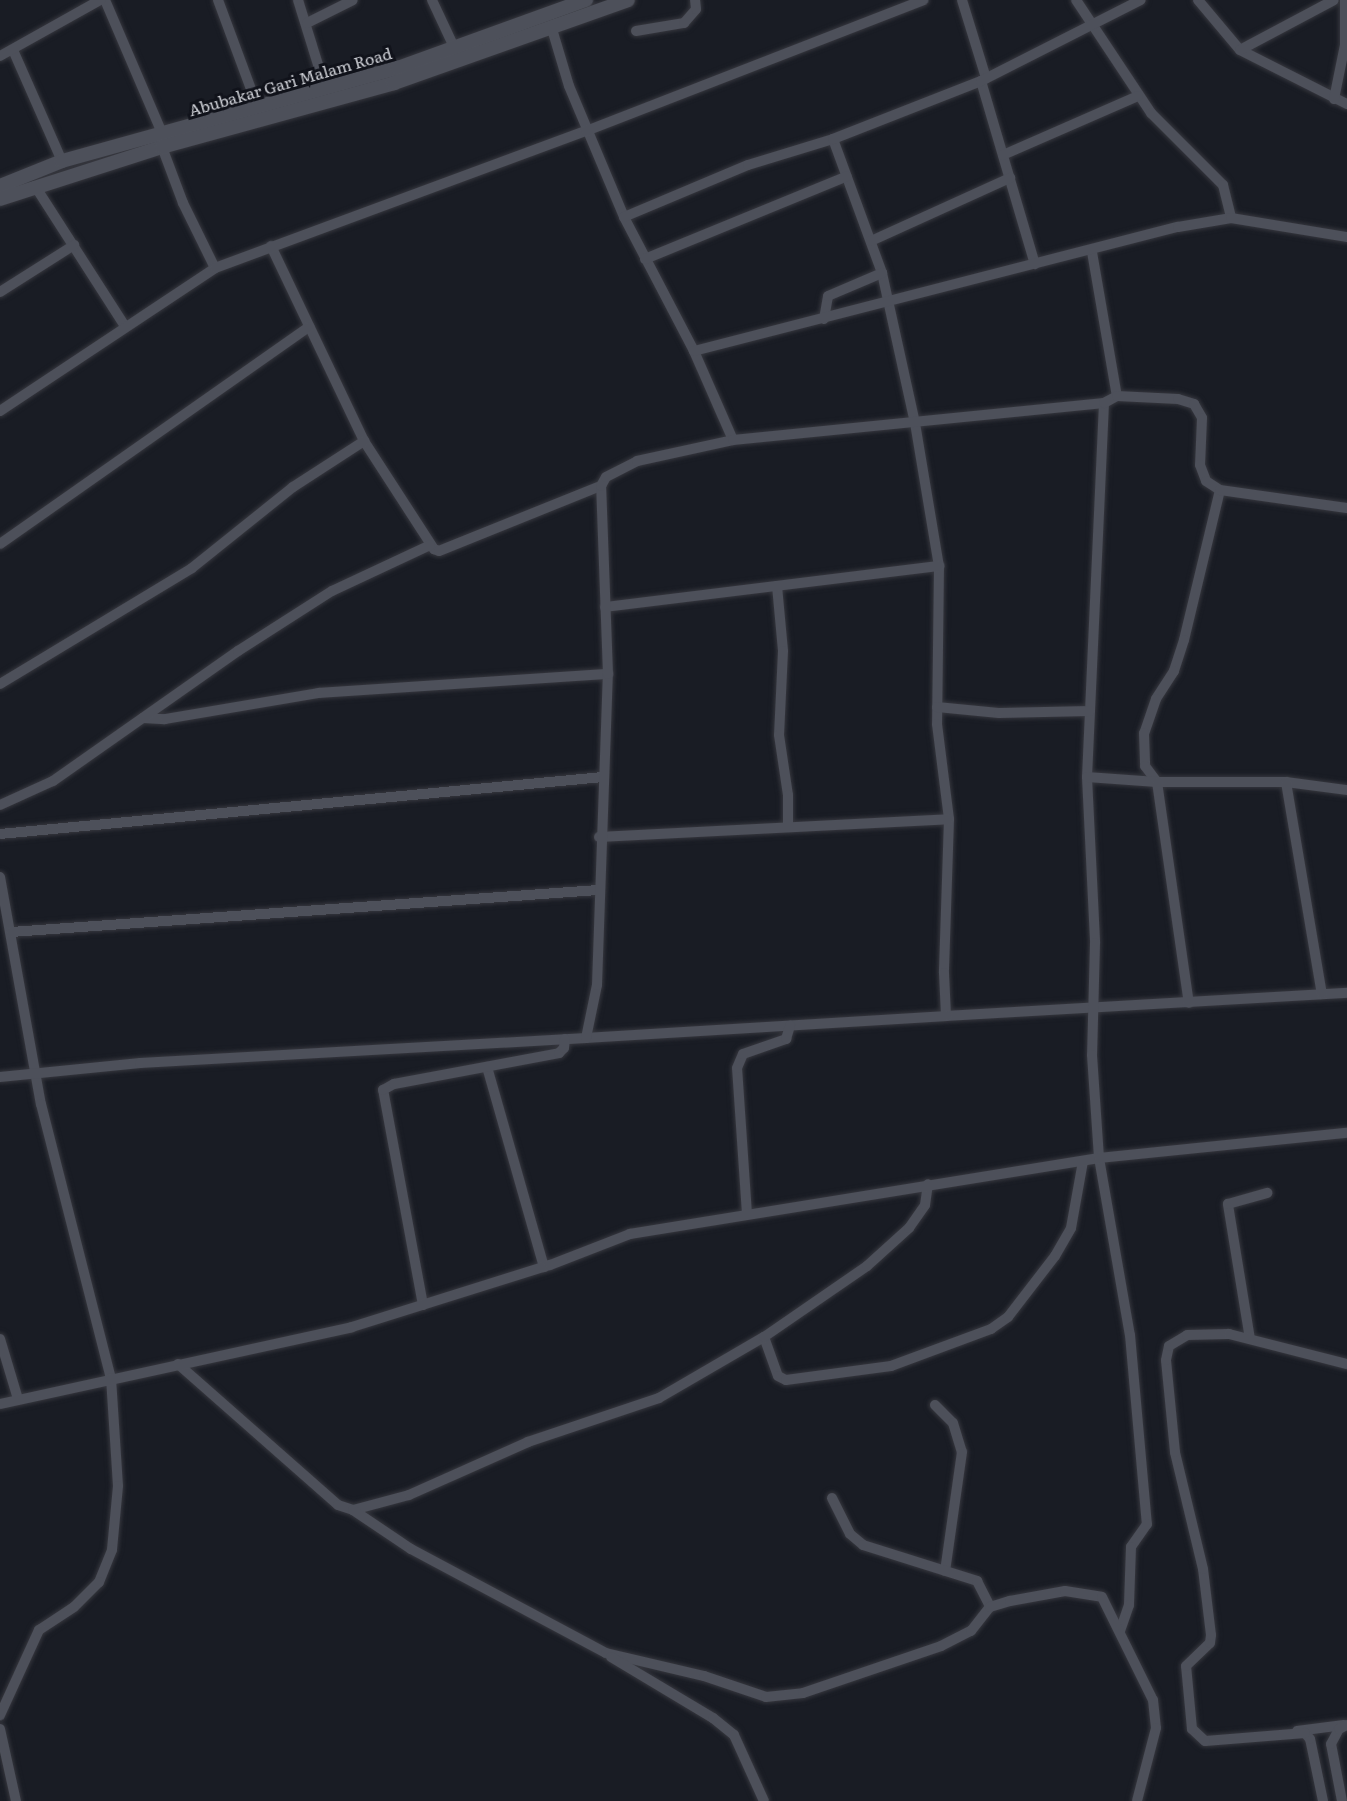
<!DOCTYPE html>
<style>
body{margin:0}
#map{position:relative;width:1347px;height:1801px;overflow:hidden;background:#191c24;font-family:Literata,serif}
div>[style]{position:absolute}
.roads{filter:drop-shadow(0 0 2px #36373e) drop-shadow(0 0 2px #36373e)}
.street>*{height:10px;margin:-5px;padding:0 5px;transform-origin:5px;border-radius:5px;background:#4d505a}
.secondary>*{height:14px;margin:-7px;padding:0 7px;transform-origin:7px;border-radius:7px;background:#4d505a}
span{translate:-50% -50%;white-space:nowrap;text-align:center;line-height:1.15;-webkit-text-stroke:6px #10121a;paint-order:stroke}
.street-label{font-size:16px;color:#d0d2d8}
</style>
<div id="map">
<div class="roads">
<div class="street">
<i style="left:105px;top:0;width:145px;rotate:66.8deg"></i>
<i style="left:162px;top:133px;width:14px;rotate:90deg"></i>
<i style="left:162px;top:147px;width:60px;rotate:69.4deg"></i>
<i style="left:183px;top:203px;width:72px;rotate:63.8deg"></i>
<i style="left:218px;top:0;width:115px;rotate:69.7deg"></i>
<i style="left:298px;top:0;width:91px;rotate:72.8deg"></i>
<i style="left:432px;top:0;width:52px;rotate:64.9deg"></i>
<i style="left:962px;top:0;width:82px;rotate:72.9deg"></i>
<i style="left:1076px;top:0;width:136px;rotate:56.4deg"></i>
<i style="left:1151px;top:113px;width:102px;rotate:45deg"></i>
<i style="left:1223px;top:185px;width:34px;rotate:76deg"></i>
<i style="left:1198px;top:0;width:65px;rotate:50deg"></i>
<i style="left:1240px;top:50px;width:120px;rotate:26.8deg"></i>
<i style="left:307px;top:23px;width:51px;rotate:-26.6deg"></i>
<i style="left:552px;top:29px;width:59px;rotate:73.4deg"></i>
<i style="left:569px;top:86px;width:142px;rotate:67.2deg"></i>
<i style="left:624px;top:217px;width:151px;rotate:62.4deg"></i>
<i style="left:694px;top:351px;width:97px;rotate:66.3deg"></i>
<i style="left:636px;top:31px;width:49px;rotate:-9.5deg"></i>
<i style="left:684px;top:23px;width:18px;rotate:-49deg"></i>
<i style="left:696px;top:9px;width:9px;rotate:-96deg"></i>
<i style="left:13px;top:50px;width:121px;rotate:66.2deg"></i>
<i style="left:1240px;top:50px;width:106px;rotate:-28deg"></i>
<i style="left:0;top:56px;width:115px;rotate:-29.2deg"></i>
<i style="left:981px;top:81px;width:191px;rotate:73.6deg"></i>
<i style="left:1334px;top:99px;width:55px;rotate:-78.5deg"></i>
<i style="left:1345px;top:45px;width:45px;rotate:-90deg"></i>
<i style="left:833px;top:139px;width:143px;rotate:69.9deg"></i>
<i style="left:882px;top:273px;width:154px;rotate:77.6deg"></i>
<i style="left:915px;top:423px;width:145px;rotate:80.5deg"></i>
<i style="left:939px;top:566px;width:158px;rotate:90.7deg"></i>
<i style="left:937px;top:724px;width:96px;rotate:82.8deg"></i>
<i style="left:949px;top:819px;width:154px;rotate:91.9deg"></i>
<i style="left:944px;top:973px;width:43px;rotate:87.3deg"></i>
<i style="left:946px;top:1016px;width:402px;rotate:-3.3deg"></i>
<i style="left:1003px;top:155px;width:147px;rotate:-23.6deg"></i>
<i style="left:35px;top:186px;width:166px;rotate:57.3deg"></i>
<i style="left:624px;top:217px;width:134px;rotate:-22.8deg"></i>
<i style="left:748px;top:165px;width:89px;rotate:-17deg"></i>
<i style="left:833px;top:139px;width:159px;rotate:-21.4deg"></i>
<i style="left:981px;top:81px;width:179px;rotate:-26.9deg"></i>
<i style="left:871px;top:241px;width:153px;rotate:-24.4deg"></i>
<i style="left:271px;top:246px;width:216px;rotate:64.5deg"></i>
<i style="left:364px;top:441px;width:129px;rotate:57.1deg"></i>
<i style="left:434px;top:549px;width:5px;rotate:22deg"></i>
<i style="left:439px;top:551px;width:175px;rotate:-21.9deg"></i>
<i style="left:1092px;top:252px;width:146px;rotate:80.2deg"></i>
<i style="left:645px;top:259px;width:218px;rotate:-22.3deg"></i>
<i style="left:0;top:292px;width:88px;rotate:-32.4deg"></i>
<i style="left:824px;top:319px;width:23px;rotate:-80deg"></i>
<i style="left:828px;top:296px;width:59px;rotate:-23.1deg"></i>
<i style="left:694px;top:351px;width:500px;rotate:-14.4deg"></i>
<i style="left:1178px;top:227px;width:54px;rotate:-9.6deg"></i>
<i style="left:1231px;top:218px;width:118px;rotate:9.3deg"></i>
<i style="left:1104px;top:403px;width:374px;rotate:92.6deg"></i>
<i style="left:1087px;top:777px;width:166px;rotate:87.2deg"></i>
<i style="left:1095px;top:943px;width:112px;rotate:91.5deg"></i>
<i style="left:1092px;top:1055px;width:103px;rotate:86.1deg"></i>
<i style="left:1099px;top:1158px;width:180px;rotate:80.1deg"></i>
<i style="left:1130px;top:1335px;width:190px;rotate:84.9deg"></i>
<i style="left:1147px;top:1524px;width:28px;rotate:125deg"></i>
<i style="left:1131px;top:1547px;width:58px;rotate:92deg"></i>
<i style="left:1129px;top:1605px;width:28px;rotate:109deg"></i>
<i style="left:0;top:411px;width:258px;rotate:-33.6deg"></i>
<i style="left:215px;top:268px;width:395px;rotate:-20.3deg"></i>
<i style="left:586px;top:131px;width:362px;rotate:-21.2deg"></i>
<i style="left:1220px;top:490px;width:154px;rotate:103.5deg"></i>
<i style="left:1184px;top:640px;width:33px;rotate:108deg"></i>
<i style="left:1174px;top:671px;width:33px;rotate:123deg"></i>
<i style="left:1156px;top:699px;width:36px;rotate:109deg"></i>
<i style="left:1144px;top:733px;width:33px;rotate:88deg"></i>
<i style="left:1145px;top:766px;width:20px;rotate:53deg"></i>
<i style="left:1157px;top:782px;width:129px"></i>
<i style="left:1286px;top:782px;width:62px;rotate:7.5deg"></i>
<i style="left:0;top:544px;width:378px;rotate:-35.1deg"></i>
<i style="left:777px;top:586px;width:65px;rotate:84.7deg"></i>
<i style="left:783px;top:651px;width:84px;rotate:92.7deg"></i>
<i style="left:779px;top:735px;width:61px;rotate:81.5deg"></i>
<i style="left:788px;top:795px;width:32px;rotate:90deg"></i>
<i style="left:605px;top:607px;width:337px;rotate:-7deg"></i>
<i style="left:0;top:684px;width:224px;rotate:-31.1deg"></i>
<i style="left:192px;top:568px;width:129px;rotate:-38.7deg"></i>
<i style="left:293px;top:487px;width:85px;rotate:-32.9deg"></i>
<i style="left:937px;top:707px;width:62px;rotate:5.5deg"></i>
<i style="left:999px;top:713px;width:91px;rotate:-1.3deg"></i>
<i style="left:143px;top:718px;width:22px;rotate:3deg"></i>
<i style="left:165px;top:719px;width:156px;rotate:-9.6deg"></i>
<i style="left:319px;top:693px;width:290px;rotate:-3.8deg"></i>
<i style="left:1087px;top:777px;width:70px;rotate:4.1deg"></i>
<i style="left:1157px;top:782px;width:223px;rotate:81.8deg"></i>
<i style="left:1286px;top:782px;width:215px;rotate:80.4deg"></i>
<i style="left:0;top:805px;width:58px;rotate:-24.4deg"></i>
<i style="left:53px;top:781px;width:226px;rotate:-35.1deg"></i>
<i style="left:238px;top:651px;width:112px;rotate:-32.6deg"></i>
<i style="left:332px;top:591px;width:108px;rotate:-25.1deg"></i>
<i style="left:0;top:834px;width:606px;rotate:-5.4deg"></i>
<i style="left:599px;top:837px;width:350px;rotate:-2.9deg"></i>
<i style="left:0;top:877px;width:231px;rotate:79.8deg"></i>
<i style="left:41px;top:1104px;width:283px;rotate:75.7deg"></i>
<i style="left:111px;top:1378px;width:108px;rotate:86.3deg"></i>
<i style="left:118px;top:1486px;width:64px;rotate:95.4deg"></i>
<i style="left:112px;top:1550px;width:35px;rotate:112deg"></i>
<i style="left:99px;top:1582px;width:35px;rotate:135deg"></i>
<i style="left:74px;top:1607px;width:42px;rotate:146.7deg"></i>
<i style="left:39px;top:1630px;width:94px;rotate:114.6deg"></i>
<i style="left:11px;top:932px;width:589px;rotate:-4.09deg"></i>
<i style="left:586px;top:1038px;width:361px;rotate:-3.5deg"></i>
<i style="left:487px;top:1067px;width:208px;rotate:74.1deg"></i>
<i style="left:0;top:1077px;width:141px;rotate:-5.7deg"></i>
<i style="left:140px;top:1063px;width:447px;rotate:-3.2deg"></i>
<i style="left:586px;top:1038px;width:54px;rotate:-78.3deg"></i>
<i style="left:597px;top:985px;width:311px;rotate:-88deg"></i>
<i style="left:608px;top:674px;width:188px;rotate:-92.1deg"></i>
<i style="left:601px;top:486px;width:10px;rotate:-61deg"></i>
<i style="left:606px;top:477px;width:35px;rotate:-27deg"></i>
<i style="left:637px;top:461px;width:98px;rotate:-12.3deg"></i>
<i style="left:733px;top:440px;width:373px;rotate:-5.7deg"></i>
<i style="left:1104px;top:403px;width:15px;rotate:-28deg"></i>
<i style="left:1117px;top:396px;width:61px;rotate:2.8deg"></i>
<i style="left:1178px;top:399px;width:17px;rotate:17deg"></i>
<i style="left:1194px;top:404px;width:16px;rotate:60deg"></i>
<i style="left:1202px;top:418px;width:47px;rotate:92.4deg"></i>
<i style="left:1200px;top:465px;width:17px;rotate:69deg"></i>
<i style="left:1206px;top:481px;width:17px;rotate:33deg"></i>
<i style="left:1220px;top:490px;width:128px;rotate:8.1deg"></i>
<i style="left:747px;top:1214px;width:146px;rotate:-93.9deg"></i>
<i style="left:737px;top:1068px;width:15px;rotate:-67deg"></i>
<i style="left:743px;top:1054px;width:46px;rotate:-19.2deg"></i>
<i style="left:786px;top:1039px;width:14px;rotate:-73deg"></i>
<i style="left:423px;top:1305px;width:219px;rotate:-100.5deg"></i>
<i style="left:383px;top:1090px;width:13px;rotate:-29deg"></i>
<i style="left:394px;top:1084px;width:168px;rotate:-10.6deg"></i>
<i style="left:559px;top:1053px;width:7px;rotate:-45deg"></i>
<i style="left:564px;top:1048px;width:9px;rotate:-84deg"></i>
<i style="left:764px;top:1337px;width:41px;rotate:70.3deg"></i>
<i style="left:778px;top:1376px;width:9px;rotate:27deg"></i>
<i style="left:786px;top:1380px;width:106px;rotate:-7.6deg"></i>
<i style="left:891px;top:1366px;width:107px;rotate:-20.3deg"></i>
<i style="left:991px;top:1329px;width:21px;rotate:-35deg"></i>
<i style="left:1008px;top:1317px;width:77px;rotate:-52.4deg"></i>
<i style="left:1055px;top:1256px;width:32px;rotate:-60deg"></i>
<i style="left:1071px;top:1228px;width:68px;rotate:-79.8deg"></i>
<i style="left:0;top:1339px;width:63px;rotate:73.3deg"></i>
<i style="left:1250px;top:1339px;width:137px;rotate:-99.3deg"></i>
<i style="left:1228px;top:1204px;width:41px;rotate:-15.8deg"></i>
<i style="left:178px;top:1364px;width:213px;rotate:41.4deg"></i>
<i style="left:338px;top:1505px;width:16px;rotate:18deg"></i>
<i style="left:353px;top:1510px;width:58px;rotate:-15deg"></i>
<i style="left:409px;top:1495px;width:130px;rotate:-24deg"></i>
<i style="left:528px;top:1442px;width:138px;rotate:-18.6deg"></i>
<i style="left:659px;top:1398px;width:121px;rotate:-30.2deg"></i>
<i style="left:764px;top:1337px;width:125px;rotate:-34.6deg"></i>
<i style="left:867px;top:1266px;width:57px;rotate:-42.1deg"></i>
<i style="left:909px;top:1228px;width:28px;rotate:-55deg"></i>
<i style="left:925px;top:1205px;width:21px;rotate:-82deg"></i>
<i style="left:0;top:1404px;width:360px;rotate:-12.3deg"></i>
<i style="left:352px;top:1327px;width:207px;rotate:-17.4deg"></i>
<i style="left:550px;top:1265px;width:86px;rotate:-21.2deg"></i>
<i style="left:630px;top:1234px;width:475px;rotate:-9.2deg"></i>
<i style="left:1099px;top:1158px;width:249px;rotate:-5.8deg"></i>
<i style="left:935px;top:1405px;width:25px;rotate:45deg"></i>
<i style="left:953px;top:1423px;width:30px;rotate:73deg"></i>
<i style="left:962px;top:1452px;width:120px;rotate:98.1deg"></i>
<i style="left:832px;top:1498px;width:40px;rotate:63.4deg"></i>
<i style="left:850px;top:1534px;width:17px;rotate:40deg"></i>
<i style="left:863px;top:1545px;width:120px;rotate:17.5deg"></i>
<i style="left:977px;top:1581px;width:29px;rotate:63deg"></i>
<i style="left:353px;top:1510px;width:70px;rotate:33.9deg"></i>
<i style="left:411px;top:1549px;width:221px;rotate:28.1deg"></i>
<i style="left:606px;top:1653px;width:101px;rotate:13.2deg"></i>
<i style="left:704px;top:1676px;width:65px;rotate:18.7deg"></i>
<i style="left:766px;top:1697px;width:37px;rotate:-6deg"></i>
<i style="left:803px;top:1693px;width:146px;rotate:-18.8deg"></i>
<i style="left:941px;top:1646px;width:34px;rotate:-27deg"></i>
<i style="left:971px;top:1631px;width:31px;rotate:-52deg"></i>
<i style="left:990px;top:1607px;width:21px;rotate:-17deg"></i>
<i style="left:1010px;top:1601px;width:56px;rotate:-10.3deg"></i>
<i style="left:1065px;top:1591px;width:37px;rotate:9deg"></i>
<i style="left:1102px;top:1597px;width:115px;rotate:63.7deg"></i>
<i style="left:1153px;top:1700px;width:28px;rotate:84deg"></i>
<i style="left:1156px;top:1728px;width:75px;rotate:104.6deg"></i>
<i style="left:611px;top:1657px;width:119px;rotate:30.9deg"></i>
<i style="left:713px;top:1718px;width:27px;rotate:39deg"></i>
<i style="left:734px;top:1735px;width:72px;rotate:65.6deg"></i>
<i style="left:0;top:1729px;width:74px;rotate:77.5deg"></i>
<i style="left:1297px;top:1731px;width:47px;rotate:-7.3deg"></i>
<i style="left:1323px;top:1801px;width:63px;rotate:-101.8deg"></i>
<i style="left:1310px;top:1739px;width:8px;rotate:-130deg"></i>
<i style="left:1305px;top:1733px;width:100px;rotate:175.4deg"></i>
<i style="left:1205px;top:1741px;width:18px;rotate:-137deg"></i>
<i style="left:1192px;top:1729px;width:63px;rotate:-95.4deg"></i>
<i style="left:1186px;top:1666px;width:33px;rotate:-44deg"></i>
<i style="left:1210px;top:1643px;width:8px;rotate:-83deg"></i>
<i style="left:1211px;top:1635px;width:66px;rotate:-96.9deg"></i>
<i style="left:1203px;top:1569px;width:120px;rotate:-103.5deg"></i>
<i style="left:1175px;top:1452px;width:92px;rotate:-95.6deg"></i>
<i style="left:1166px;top:1360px;width:14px;rotate:-78deg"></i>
<i style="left:1169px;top:1346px;width:21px;rotate:-31deg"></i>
<i style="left:1187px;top:1335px;width:42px;rotate:-1.4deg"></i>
<i style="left:1229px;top:1334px;width:122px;rotate:14.3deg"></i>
<i style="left:1342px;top:1801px;width:58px;rotate:-100.9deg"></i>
<i style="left:1331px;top:1744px;width:17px;rotate:-62deg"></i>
<i style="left:1339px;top:1729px;width:9px;rotate:-27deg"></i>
</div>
<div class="secondary">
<i style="left:0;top:186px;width:67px;rotate:-22deg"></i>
<i style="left:62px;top:161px;width:349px;rotate:-15.5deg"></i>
<i style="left:398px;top:68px;width:200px;rotate:-19.9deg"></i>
<i style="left:0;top:199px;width:170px;rotate:-17.8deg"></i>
<i style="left:162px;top:147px;width:241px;rotate:-15.4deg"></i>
<i style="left:394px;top:83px;width:248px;rotate:-19.5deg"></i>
</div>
</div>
<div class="street-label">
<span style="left:290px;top:81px;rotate:-16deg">Abubakar Gari Malam Road</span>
</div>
</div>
